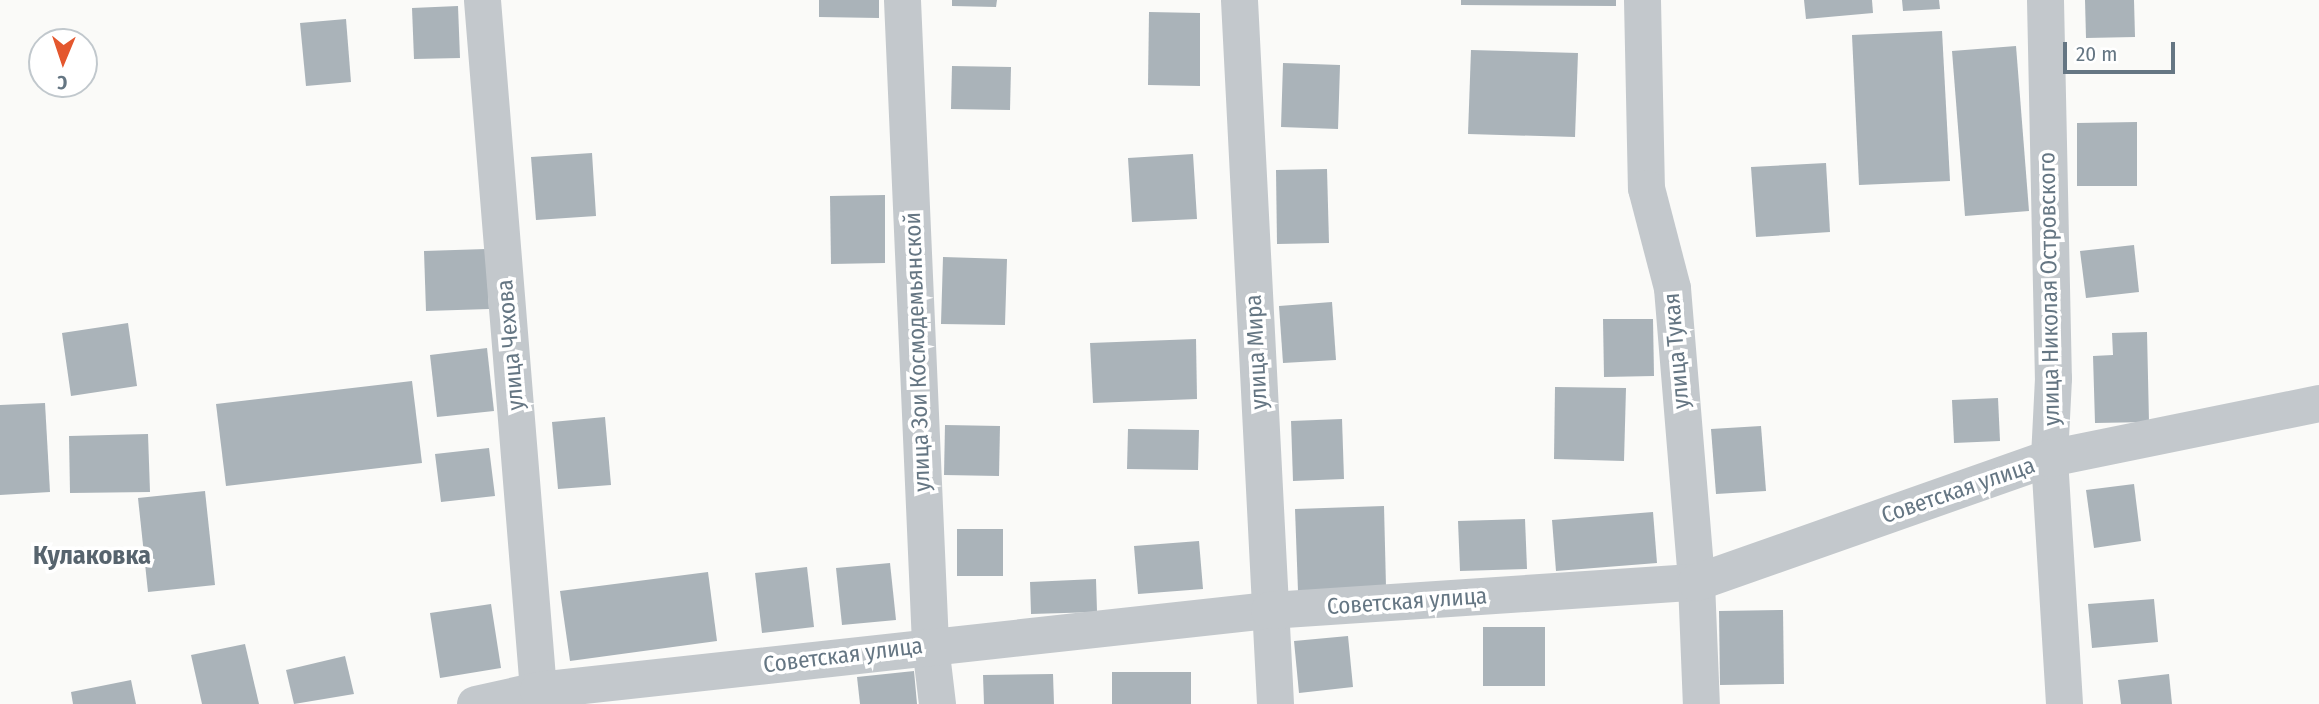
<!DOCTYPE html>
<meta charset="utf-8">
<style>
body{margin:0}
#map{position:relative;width:2319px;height:704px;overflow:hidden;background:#fafaf8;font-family:"Fira Sans Condensed",sans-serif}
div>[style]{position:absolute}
.building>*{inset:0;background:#aab3b9}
.minor>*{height:37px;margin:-18.5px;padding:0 18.5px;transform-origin:18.5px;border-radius:18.5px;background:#c3c8cc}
span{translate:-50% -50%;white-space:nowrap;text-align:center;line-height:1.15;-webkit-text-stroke:7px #fff;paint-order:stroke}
.street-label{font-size:23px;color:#657683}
.quarter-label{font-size:26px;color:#57646e;font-weight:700}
.north{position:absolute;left:28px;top:28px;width:70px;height:70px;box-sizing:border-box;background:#fff;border:2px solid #c1c8cd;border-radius:50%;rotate:182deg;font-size:19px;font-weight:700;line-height:28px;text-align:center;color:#657683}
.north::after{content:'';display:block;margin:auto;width:24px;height:32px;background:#e4572e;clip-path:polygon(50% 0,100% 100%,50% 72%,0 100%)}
.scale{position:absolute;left:2063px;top:42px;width:112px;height:32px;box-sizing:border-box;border:4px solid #657683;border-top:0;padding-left:9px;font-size:21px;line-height:24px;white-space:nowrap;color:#657683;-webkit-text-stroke:5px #fff;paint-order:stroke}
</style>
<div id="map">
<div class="building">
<i style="clip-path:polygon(819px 0,879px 0,879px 18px,819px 17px)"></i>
<i style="clip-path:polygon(952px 0,997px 0,996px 7px,952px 6px)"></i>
<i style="clip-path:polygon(1461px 0,1616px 0,1616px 6px,1461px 5px)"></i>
<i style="clip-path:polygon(1804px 0,1872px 0,1873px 13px,1806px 19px)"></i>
<i style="clip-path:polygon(1902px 0,1939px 0,1940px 9px,1903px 11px)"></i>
<i style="clip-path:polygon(2085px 0,2134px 0,2135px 37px,2086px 38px)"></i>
<i style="clip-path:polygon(458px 6px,460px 58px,414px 59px,412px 8px)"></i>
<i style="clip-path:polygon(1149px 12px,1200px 13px,1200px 86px,1148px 85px)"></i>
<i style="clip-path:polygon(346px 19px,351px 82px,306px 86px,300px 23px)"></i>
<i style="clip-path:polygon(1942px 31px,1950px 181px,1859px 185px,1852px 35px)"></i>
<i style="clip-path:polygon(2016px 46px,2029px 211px,1965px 216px,1952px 51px)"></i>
<i style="clip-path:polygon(1471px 50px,1578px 53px,1575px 137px,1468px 134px)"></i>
<i style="clip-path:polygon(1283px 63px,1340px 65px,1338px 129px,1281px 127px)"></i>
<i style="clip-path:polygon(952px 66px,1011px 67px,1010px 110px,951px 109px)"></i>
<i style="clip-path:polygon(2137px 122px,2137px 186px,2077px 186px,2077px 123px)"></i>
<i style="clip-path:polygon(592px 153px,596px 216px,536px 220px,531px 157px)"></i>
<i style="clip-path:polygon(1193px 154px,1197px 219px,1132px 222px,1128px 158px)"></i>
<i style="clip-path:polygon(1826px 163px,1830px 232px,1756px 237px,1751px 167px)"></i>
<i style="clip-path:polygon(1327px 169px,1329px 243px,1277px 244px,1276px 170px)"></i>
<i style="clip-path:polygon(885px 195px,885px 263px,831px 264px,830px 196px)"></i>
<i style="clip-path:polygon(2134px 245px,2139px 292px,2086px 298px,2080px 251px)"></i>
<i style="clip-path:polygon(486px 249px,489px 309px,426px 311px,424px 251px)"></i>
<i style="clip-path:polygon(943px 257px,1007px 259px,1005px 325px,941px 324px)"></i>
<i style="clip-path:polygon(1332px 302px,1336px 360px,1283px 363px,1279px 306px)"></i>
<i style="clip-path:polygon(1603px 319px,1653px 319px,1654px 376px,1604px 377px)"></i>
<i style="clip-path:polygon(128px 323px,137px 386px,71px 396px,62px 333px)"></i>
<i style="clip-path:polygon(2147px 332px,2149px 422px,2095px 423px,2093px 356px,2113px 355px,2112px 333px)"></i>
<i style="clip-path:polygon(1196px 339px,1197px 399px,1093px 403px,1090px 343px)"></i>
<i style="clip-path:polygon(487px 348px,494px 411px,437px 417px,430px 355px)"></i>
<i style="clip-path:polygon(412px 381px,422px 463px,226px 486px,216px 404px)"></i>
<i style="clip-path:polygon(1555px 387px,1626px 388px,1624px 461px,1554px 459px)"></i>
<i style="clip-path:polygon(1998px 398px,2000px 441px,1954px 443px,1952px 400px)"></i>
<i style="clip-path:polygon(45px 403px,50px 492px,0 495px,0 405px)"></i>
<i style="clip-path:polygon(605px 417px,611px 485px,558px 489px,552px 422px)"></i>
<i style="clip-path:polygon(1342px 419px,1344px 479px,1293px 481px,1291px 421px)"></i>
<i style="clip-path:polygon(945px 425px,1000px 426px,999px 476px,944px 475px)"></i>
<i style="clip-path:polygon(1761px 426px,1766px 491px,1716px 494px,1711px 429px)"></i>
<i style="clip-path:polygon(1128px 429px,1199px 430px,1198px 470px,1127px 469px)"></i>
<i style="clip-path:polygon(148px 434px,150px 492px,70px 493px,69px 436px)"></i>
<i style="clip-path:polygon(489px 448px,495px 496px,441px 502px,435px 454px)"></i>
<i style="clip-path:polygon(2134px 484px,2141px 541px,2094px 548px,2086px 490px)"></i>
<i style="clip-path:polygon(205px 491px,215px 585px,148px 592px,138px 498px)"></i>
<i style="clip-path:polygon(1384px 506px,1386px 587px,1298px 591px,1295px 509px)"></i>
<i style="clip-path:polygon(1653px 512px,1657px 563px,1556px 571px,1552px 520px)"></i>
<i style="clip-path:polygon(1525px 519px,1527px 569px,1460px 571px,1458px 521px)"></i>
<i style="clip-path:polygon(957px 529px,1003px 529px,1003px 576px,957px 576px)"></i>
<i style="clip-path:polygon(1199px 541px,1203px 589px,1138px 594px,1134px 546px)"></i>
<i style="clip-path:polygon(890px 563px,896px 620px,842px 625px,836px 568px)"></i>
<i style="clip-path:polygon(807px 567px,814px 627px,762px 633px,755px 573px)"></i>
<i style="clip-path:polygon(708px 572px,717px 641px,570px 661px,560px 591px)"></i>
<i style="clip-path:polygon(1096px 579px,1097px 612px,1031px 614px,1030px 582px)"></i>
<i style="clip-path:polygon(2154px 599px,2158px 642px,2092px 648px,2088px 604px)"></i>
<i style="clip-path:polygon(491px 604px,501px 668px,440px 678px,430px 613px)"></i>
<i style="clip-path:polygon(1783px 610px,1784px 684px,1720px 685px,1719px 611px)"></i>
<i style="clip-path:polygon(1483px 627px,1545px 627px,1545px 686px,1483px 686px)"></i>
<i style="clip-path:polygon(1348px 636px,1353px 687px,1299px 693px,1294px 641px)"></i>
<i style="clip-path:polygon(245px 644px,259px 704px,202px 704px,191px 655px)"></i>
<i style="clip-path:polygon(345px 656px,354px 694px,294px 704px,286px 670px)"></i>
<i style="clip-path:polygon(914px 671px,917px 704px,860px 704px,857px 677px)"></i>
<i style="clip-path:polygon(1112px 672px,1191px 672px,1191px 704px,1112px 704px)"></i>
<i style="clip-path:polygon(1053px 674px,1054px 704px,984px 704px,983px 675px)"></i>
<i style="clip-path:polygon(2169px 674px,2172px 704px,2121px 704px,2118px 680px)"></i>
<i style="clip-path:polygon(131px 680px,136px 704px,73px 704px,71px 692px)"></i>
</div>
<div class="minor">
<i style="left:482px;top:0;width:692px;rotate:85.36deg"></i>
<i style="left:902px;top:0;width:646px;rotate:87.51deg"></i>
<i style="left:930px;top:645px;width:59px;rotate:83.2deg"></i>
<i style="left:1239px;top:0;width:705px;rotate:87.07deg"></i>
<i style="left:1642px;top:0;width:188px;rotate:88.8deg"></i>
<i style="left:1646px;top:188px;width:103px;rotate:75.4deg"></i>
<i style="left:1672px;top:288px;width:295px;rotate:85.3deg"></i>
<i style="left:1696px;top:582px;width:122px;rotate:87.7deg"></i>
<i style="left:2045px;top:0;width:378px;rotate:88.8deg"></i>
<i style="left:2053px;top:378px;width:80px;rotate:92.9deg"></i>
<i style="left:2049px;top:458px;width:246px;rotate:86.5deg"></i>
<i style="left:475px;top:704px;width:65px;rotate:-12.5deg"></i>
<i style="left:538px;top:690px;width:735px;rotate:-6.25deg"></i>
<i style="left:1269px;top:610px;width:428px;rotate:-3.8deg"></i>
<i style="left:1696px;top:582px;width:374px;rotate:-19.4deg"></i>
<i style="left:2049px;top:458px;width:276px;rotate:-11.5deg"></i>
</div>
<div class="street-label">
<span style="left:2049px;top:289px;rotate:-91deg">улица Николая Островского</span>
<span style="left:510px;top:345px;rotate:-95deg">улица Чехова</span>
<span style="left:1676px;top:351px;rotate:-95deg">улица Тукая</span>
<span style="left:917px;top:352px;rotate:-92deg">улица Зои Космодемьянской</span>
<span style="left:1256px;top:352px;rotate:-93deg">улица Мира</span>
<span style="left:1958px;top:490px;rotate:-19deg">Советская улица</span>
<span style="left:1407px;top:601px;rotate:-4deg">Советская улица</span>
<span style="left:843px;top:655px;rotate:-7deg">Советская улица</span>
</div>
<div class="quarter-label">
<span style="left:92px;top:556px">Кулаковка</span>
</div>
<div class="north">С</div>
<div class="scale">20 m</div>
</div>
